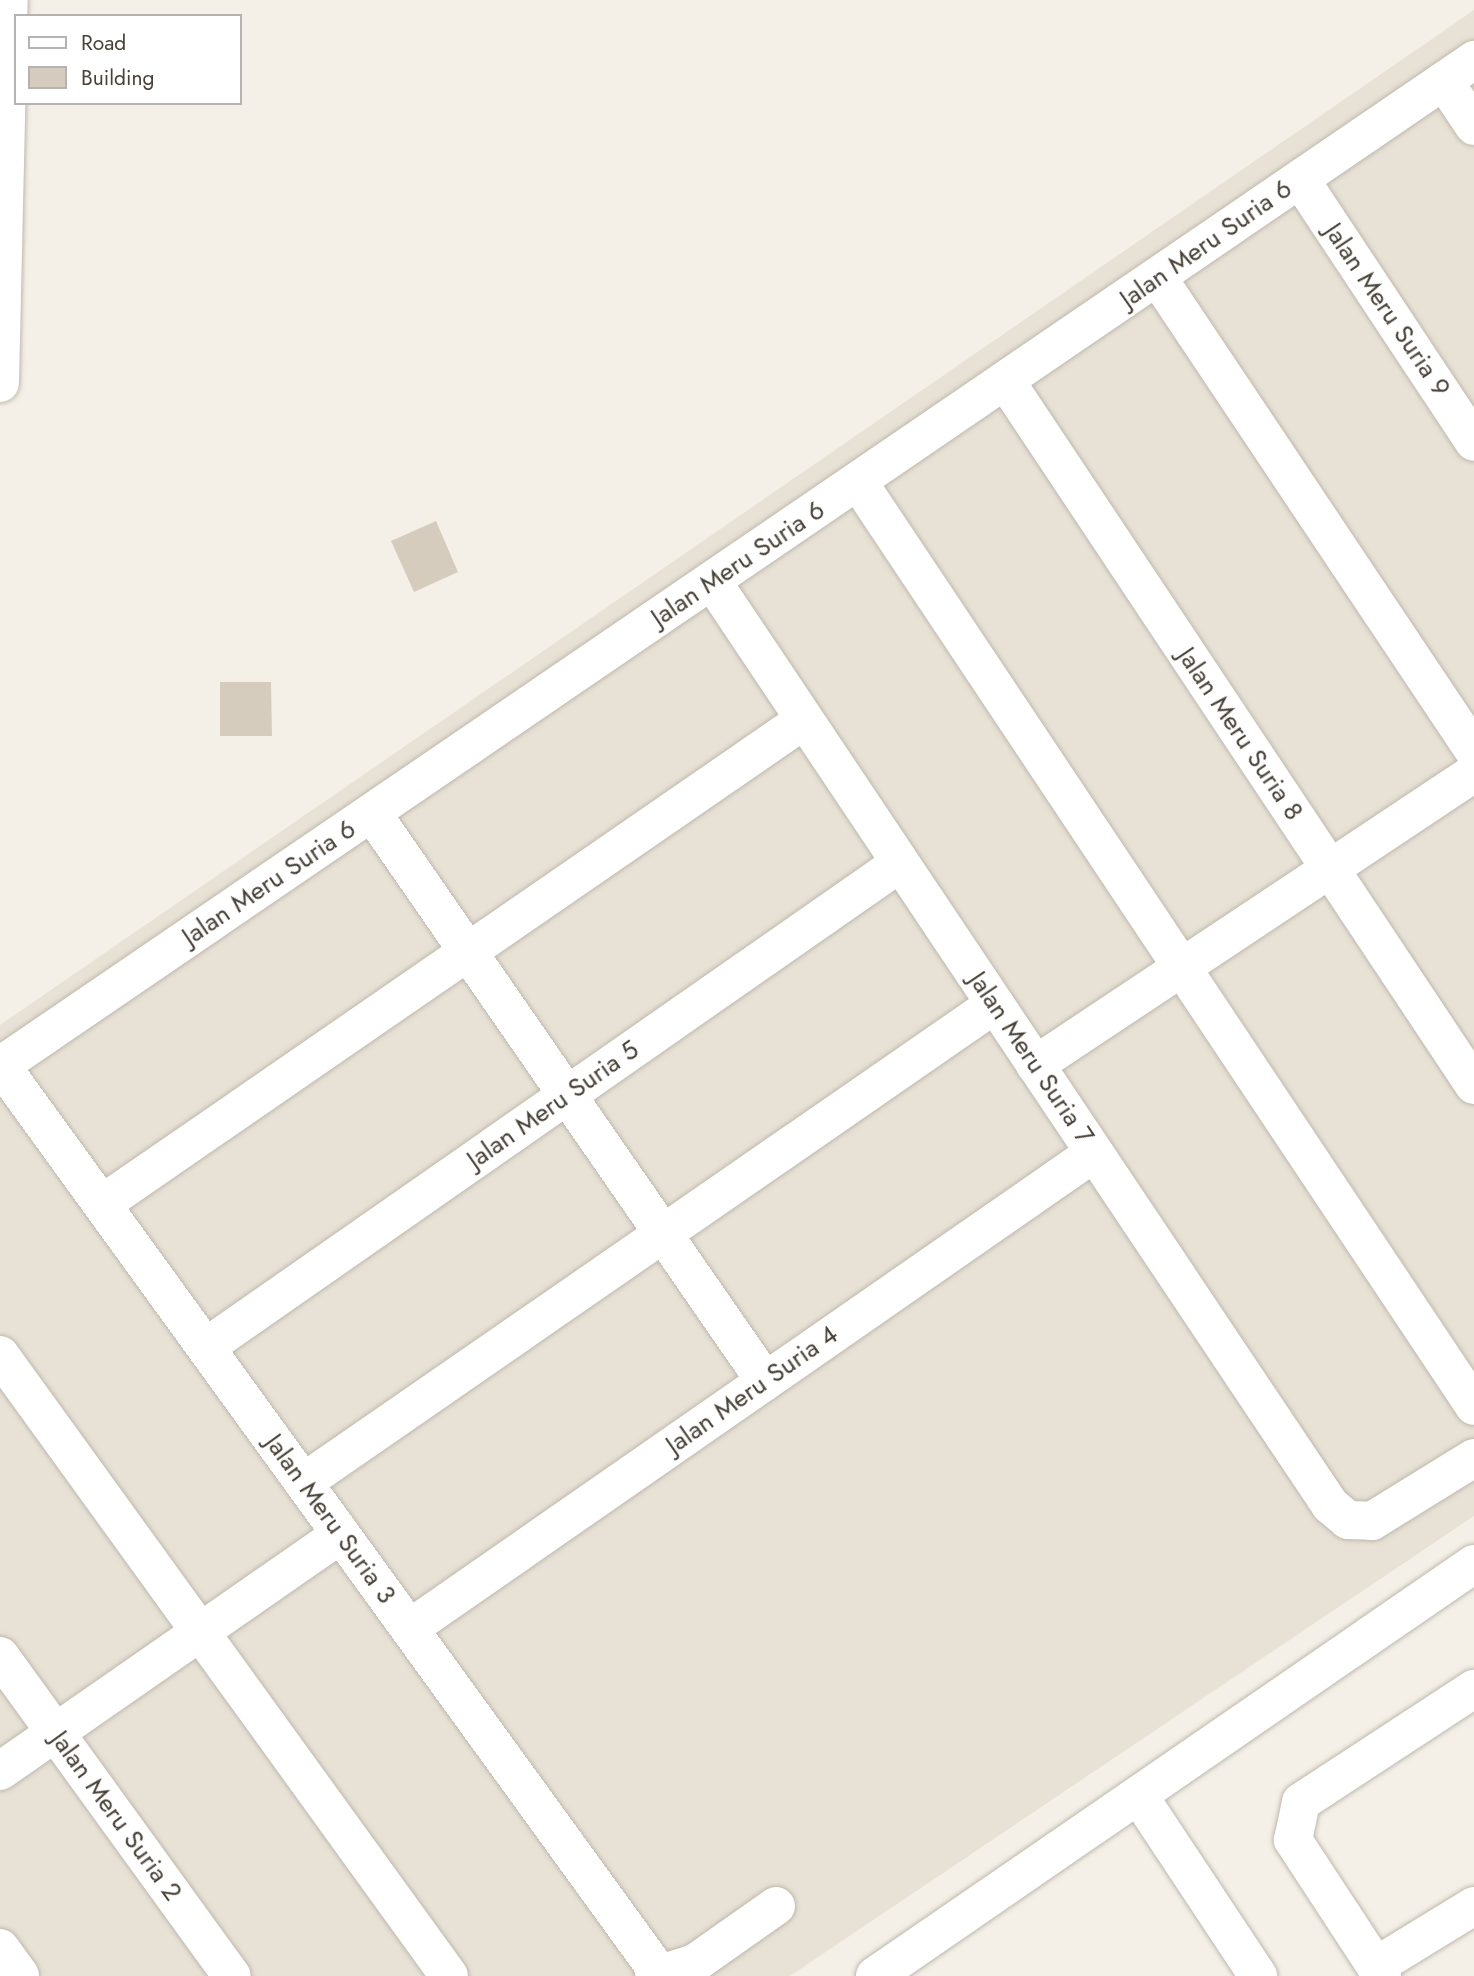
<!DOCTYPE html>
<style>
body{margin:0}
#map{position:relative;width:1474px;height:1976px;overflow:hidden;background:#f4f0e8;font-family:Jost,sans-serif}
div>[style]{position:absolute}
.residential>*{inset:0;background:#e8e2d6}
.building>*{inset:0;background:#d6ccbd}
.roads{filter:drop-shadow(0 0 2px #bfb8ab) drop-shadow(0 0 2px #bfb8ab)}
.minor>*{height:38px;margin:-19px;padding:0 19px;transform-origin:19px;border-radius:19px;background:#fff}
span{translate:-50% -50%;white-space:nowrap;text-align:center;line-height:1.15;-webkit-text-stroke:5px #fff;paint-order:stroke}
.street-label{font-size:26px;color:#474137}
.legend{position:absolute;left:14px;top:14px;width:228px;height:91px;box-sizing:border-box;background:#fff;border:2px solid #b5b3af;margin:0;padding:9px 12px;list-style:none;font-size:21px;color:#474137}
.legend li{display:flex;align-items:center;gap:14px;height:35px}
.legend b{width:35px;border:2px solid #b5b3af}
</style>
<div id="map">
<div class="residential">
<i style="clip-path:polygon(1474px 10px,1474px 1516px,790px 1976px,0 1976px,0 1025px)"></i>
</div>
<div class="building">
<i style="clip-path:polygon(436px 521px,458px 572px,414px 592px,391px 541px)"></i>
<i style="clip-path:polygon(220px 682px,271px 682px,272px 736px,220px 736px)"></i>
</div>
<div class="roads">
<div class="minor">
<i style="left:1444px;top:81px;width:54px;rotate:56.3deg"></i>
<i style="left:1300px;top:179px;width:315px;rotate:56.5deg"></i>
<i style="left:1158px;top:278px;width:569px;rotate:56.25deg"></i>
<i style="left:0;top:383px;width:383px;rotate:-88.7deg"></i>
<i style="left:1007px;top:383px;width:843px;rotate:56.37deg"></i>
<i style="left:859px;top:483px;width:1109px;rotate:56.32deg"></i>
<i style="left:712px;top:581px;width:1112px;rotate:56.22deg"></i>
<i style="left:1330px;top:1505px;width:23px;rotate:40deg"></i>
<i style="left:1348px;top:1520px;width:24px;rotate:2deg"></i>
<i style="left:1372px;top:1521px;width:120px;rotate:-31.7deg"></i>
<i style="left:372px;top:813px;width:691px;rotate:55.32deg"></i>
<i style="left:0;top:1064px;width:1123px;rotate:54.06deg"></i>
<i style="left:1035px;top:1065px;width:527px;rotate:-33.63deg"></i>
<i style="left:0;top:1066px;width:1785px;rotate:-34.31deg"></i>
<i style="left:102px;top:1204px;width:853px;rotate:-34.58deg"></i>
<i style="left:206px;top:1347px;width:846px;rotate:-34.89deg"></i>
<i style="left:0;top:1355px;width:766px;rotate:54.13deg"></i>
<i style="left:304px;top:1482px;width:840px;rotate:-34.67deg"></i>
<i style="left:410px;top:1628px;width:833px;rotate:-34.78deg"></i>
<i style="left:0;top:1656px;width:395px;rotate:54.1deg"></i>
<i style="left:0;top:1771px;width:415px;rotate:-34.8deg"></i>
<i style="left:1139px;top:1796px;width:216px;rotate:56.5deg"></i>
<i style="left:0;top:1948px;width:34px;rotate:54deg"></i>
<i style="left:1376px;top:1966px;width:115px;rotate:-31.5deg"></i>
<i style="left:654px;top:1976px;width:43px;rotate:-17.6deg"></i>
<i style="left:695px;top:1963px;width:99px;rotate:-35.1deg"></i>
<i style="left:875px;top:1976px;width:727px;rotate:-34.52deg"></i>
<i style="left:1382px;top:1976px;width:163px;rotate:-123.2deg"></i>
<i style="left:1293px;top:1840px;width:39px;rotate:-78deg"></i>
<i style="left:1301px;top:1802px;width:207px;rotate:-33.2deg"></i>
</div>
</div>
<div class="street-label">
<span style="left:1206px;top:244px;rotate:-35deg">Jalan Meru Suria 6</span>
<span style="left:1387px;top:310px;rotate:56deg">Jalan Meru Suria 9</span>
<span style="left:738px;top:564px;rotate:-34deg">Jalan Meru Suria 6</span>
<span style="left:1240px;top:734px;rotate:56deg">Jalan Meru Suria 8</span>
<span style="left:269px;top:883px;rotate:-34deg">Jalan Meru Suria 6</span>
<span style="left:1031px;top:1058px;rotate:56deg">Jalan Meru Suria 7</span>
<span style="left:553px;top:1105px;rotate:-35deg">Jalan Meru Suria 5</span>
<span style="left:752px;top:1390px;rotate:-35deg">Jalan Meru Suria 4</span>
<span style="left:330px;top:1519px;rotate:54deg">Jalan Meru Suria 3</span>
<span style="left:116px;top:1816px;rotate:54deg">Jalan Meru Suria 2</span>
</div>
<ul class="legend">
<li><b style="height:9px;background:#fff"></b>Road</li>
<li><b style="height:19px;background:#d6ccbd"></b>Building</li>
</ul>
</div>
